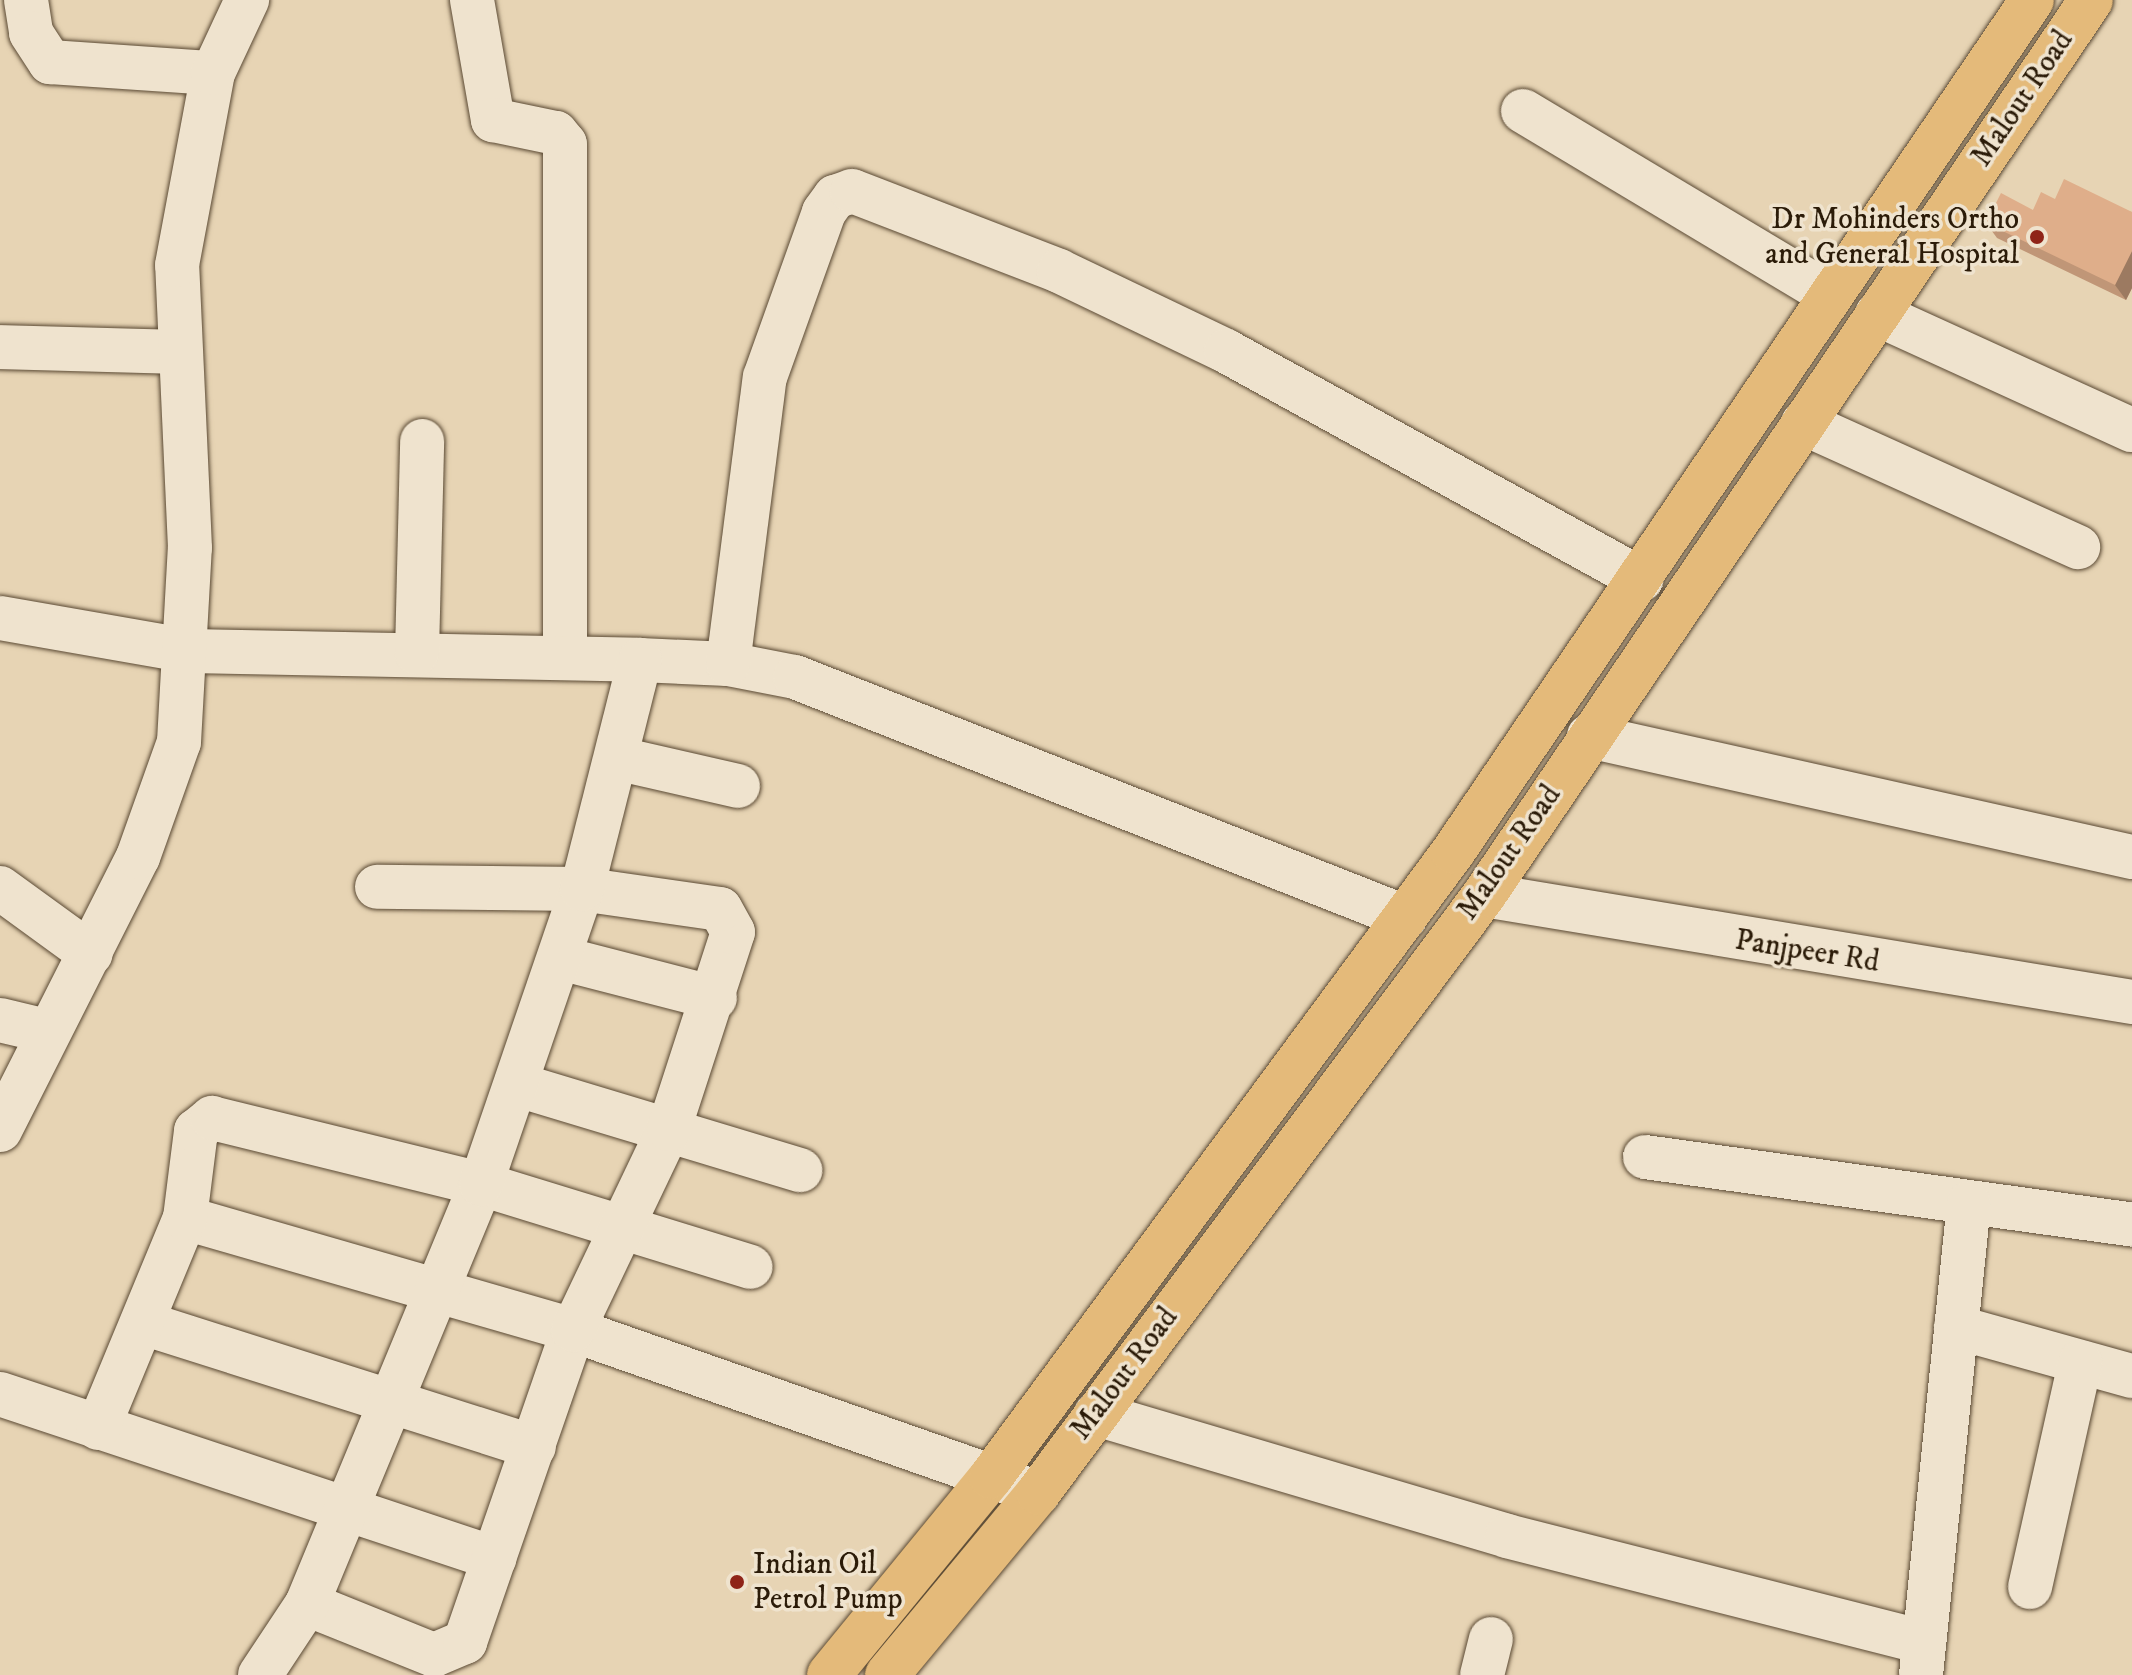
<!DOCTYPE html>
<style>
body{margin:0}
#map{position:relative;width:2132px;height:1675px;overflow:hidden;background:#e7d4b4;font-family:"IM FELL DW Pica",serif}
div>[style]{position:absolute}
.roads{filter:drop-shadow(0 0 2px #5a4933) drop-shadow(0 0 2px #5a4933)}
.minor>*{height:44px;margin:-22px;padding:0 22px;transform-origin:22px;border-radius:22px;background:#efe3ce}
.highway>*{height:44px;margin:-22px;padding:0 22px;transform-origin:22px;border-radius:22px;background:#e4ba7a}
.wall>*{inset:0;background:#c09677}
.shaded-wall>*{inset:0;background:#9c7a61}
.building>*{inset:0;background:#dfae8a}
.dots>*{width:22px;height:22px;translate:-50% -50%;box-sizing:border-box;border:4px solid #efe3ce;border-radius:50%}
span{translate:-50% -50%;white-space:nowrap;text-align:center;line-height:1.15;-webkit-text-stroke:7px #efe3ce;paint-order:stroke}
.street-label{font-size:30px;color:#2b1b08}
.poi-label{font-size:30px;color:#2b1b08}
.right{translate:-100% -50%;text-align:right}
.left{translate:0 -50%;text-align:left}
</style>
<div id="map">
<div class="roads">
<div class="minor">
<i style="left:26px;top:0;width:33px;rotate:81deg"></i>
<i style="left:31px;top:33px;width:35px;rotate:57deg"></i>
<i style="left:50px;top:62px;width:163px;rotate:3.9deg"></i>
<i style="left:472px;top:0;width:122px;rotate:80.1deg"></i>
<i style="left:493px;top:120px;width:64px;rotate:11.7deg"></i>
<i style="left:556px;top:133px;width:14px;rotate:51deg"></i>
<i style="left:565px;top:144px;width:513px;rotate:90deg"></i>
<i style="left:1523px;top:111px;width:358px;rotate:30.9deg"></i>
<i style="left:1877px;top:314px;width:280px;rotate:24.5deg"></i>
<i style="left:0;top:347px;width:177px;rotate:1.6deg"></i>
<i style="left:1803px;top:423px;width:302px;rotate:24.3deg"></i>
<i style="left:0;top:618px;width:192px;rotate:9.9deg"></i>
<i style="left:189px;top:651px;width:451px;rotate:1.1deg"></i>
<i style="left:640px;top:660px;width:88px;rotate:2.6deg"></i>
<i style="left:728px;top:664px;width:68px;rotate:11deg"></i>
<i style="left:795px;top:677px;width:656px;rotate:21.48deg"></i>
<i style="left:417px;top:653px;width:212px;rotate:-88.6deg"></i>
<i style="left:728px;top:664px;width:289px;rotate:-82.7deg"></i>
<i style="left:765px;top:377px;width:175px;rotate:-70.3deg"></i>
<i style="left:824px;top:212px;width:19px;rotate:-54deg"></i>
<i style="left:835px;top:197px;width:18px;rotate:-19deg"></i>
<i style="left:852px;top:191px;width:222px;rotate:21.1deg"></i>
<i style="left:1059px;top:271px;width:185px;rotate:25.6deg"></i>
<i style="left:1226px;top:351px;width:474px;rotate:28.8deg"></i>
<i style="left:1589px;top:736px;width:556px;rotate:12.56deg"></i>
<i style="left:620px;top:759px;width:121px;rotate:12.9deg"></i>
<i style="left:0;top:888px;width:112px;rotate:36deg"></i>
<i style="left:1484px;top:895px;width:657px;rotate:9.38deg"></i>
<i style="left:560px;top:958px;width:160px;rotate:14.5deg"></i>
<i style="left:0;top:1020px;width:47px;rotate:13.4deg"></i>
<i style="left:518px;top:1085px;width:295px;rotate:16.8deg"></i>
<i style="left:0;top:1130px;width:306px;rotate:-63.2deg"></i>
<i style="left:138px;top:857px;width:122px;rotate:-70.4deg"></i>
<i style="left:179px;top:742px;width:194px;rotate:-86.8deg"></i>
<i style="left:190px;top:548px;width:283px;rotate:-92.6deg"></i>
<i style="left:177px;top:265px;width:195px;rotate:-79.4deg"></i>
<i style="left:213px;top:73px;width:81px;rotate:-65deg"></i>
<i style="left:1645px;top:1157px;width:492px;rotate:7.9deg"></i>
<i style="left:185px;top:1218px;width:404px;rotate:16.1deg"></i>
<i style="left:573px;top:1330px;width:493px;rotate:19.3deg"></i>
<i style="left:143px;top:1323px;width:410px;rotate:17.6deg"></i>
<i style="left:1956px;top:1327px;width:183px;rotate:15.6deg"></i>
<i style="left:0;top:1394px;width:521px;rotate:18.37deg"></i>
<i style="left:1096px;top:1414px;width:429px;rotate:16.5deg"></i>
<i style="left:1507px;top:1536px;width:430px;rotate:14.3deg"></i>
<i style="left:98px;top:1428px;width:227px;rotate:-67.5deg"></i>
<i style="left:185px;top:1218px;width:88px;rotate:-82.8deg"></i>
<i style="left:196px;top:1131px;width:21px;rotate:-39deg"></i>
<i style="left:212px;top:1118px;width:277px;rotate:13.8deg"></i>
<i style="left:481px;top:1184px;width:282px;rotate:17.1deg"></i>
<i style="left:2030px;top:1587px;width:230px;rotate:-77.4deg"></i>
<i style="left:307px;top:1604px;width:137px;rotate:21.9deg"></i>
<i style="left:434px;top:1655px;width:34px;rotate:-23deg"></i>
<i style="left:465px;top:1642px;width:330px;rotate:-70.9deg"></i>
<i style="left:573px;top:1330px;width:223px;rotate:-64.5deg"></i>
<i style="left:669px;top:1129px;width:207px;rotate:-72deg"></i>
<i style="left:733px;top:932px;width:26px;rotate:-119deg"></i>
<i style="left:720px;top:909px;width:139px;rotate:-171.8deg"></i>
<i style="left:582px;top:889px;width:205px;rotate:-179.4deg"></i>
<i style="left:260px;top:1675px;width:85px;rotate:-56.5deg"></i>
<i style="left:307px;top:1604px;width:455px;rotate:-67.5deg"></i>
<i style="left:481px;top:1184px;width:312px;rotate:-71.1deg"></i>
<i style="left:582px;top:889px;width:236px;rotate:-75.8deg"></i>
<i style="left:1482px;top:1675px;width:37px;rotate:-76deg"></i>
<i style="left:1921px;top:1675px;width:474px;rotate:-84.2deg"></i>
</div>
<div class="highway">
<i style="left:829px;top:1675px;width:256px;rotate:-50.7deg"></i>
<i style="left:991px;top:1477px;width:777px;rotate:-53.53deg"></i>
<i style="left:1453px;top:852px;width:1030px;rotate:-55.8deg"></i>
<i style="left:887px;top:1675px;width:236px;rotate:-50.3deg"></i>
<i style="left:1038px;top:1493px;width:746px;rotate:-53.28deg"></i>
<i style="left:1484px;top:895px;width:1081px;rotate:-55.85deg"></i>
</div>
</div>
<div class="wall">
<i style="clip-path:polygon(2055px 199px,2132px 212px,2132px 288px,2126px 300px,1997px 238px,1986px 223px,2033px 210px)"></i>
</div>
<div class="shaded-wall">
<i style="clip-path:polygon(2132px 251px,2132px 288px,2126px 300px,2115px 285px)"></i>
</div>
<div class="building">
<i style="clip-path:polygon(2064px 179px,2132px 212px,2132px 251px,2115px 285px,1986px 223px,2001px 193px,2033px 210px,2041px 192px,2055px 199px)"></i>
</div>
<div class="dots">
<i style="left:2037px;top:237px;background:#8f2418"></i>
<i style="left:737px;top:1582px;background:#8f2418"></i>
</div>
<div class="street-label">
<span style="left:2023px;top:99px;rotate:-56deg">Malout Road</span>
<span style="left:1510px;top:853px;rotate:-55deg">Malout Road</span>
<span style="left:1807px;top:952px;rotate:9deg">Panjpeer Rd</span>
<span style="left:1125px;top:1374px;rotate:-53deg">Malout Road</span>
</div>
<div class="poi-label">
<span class="right" style="left:2019px;top:237px">Dr Mohinders Ortho<br>and General Hospital</span>
<span class="left" style="left:753px;top:1582px">Indian Oil<br>Petrol Pump</span>
</div>
</div>
